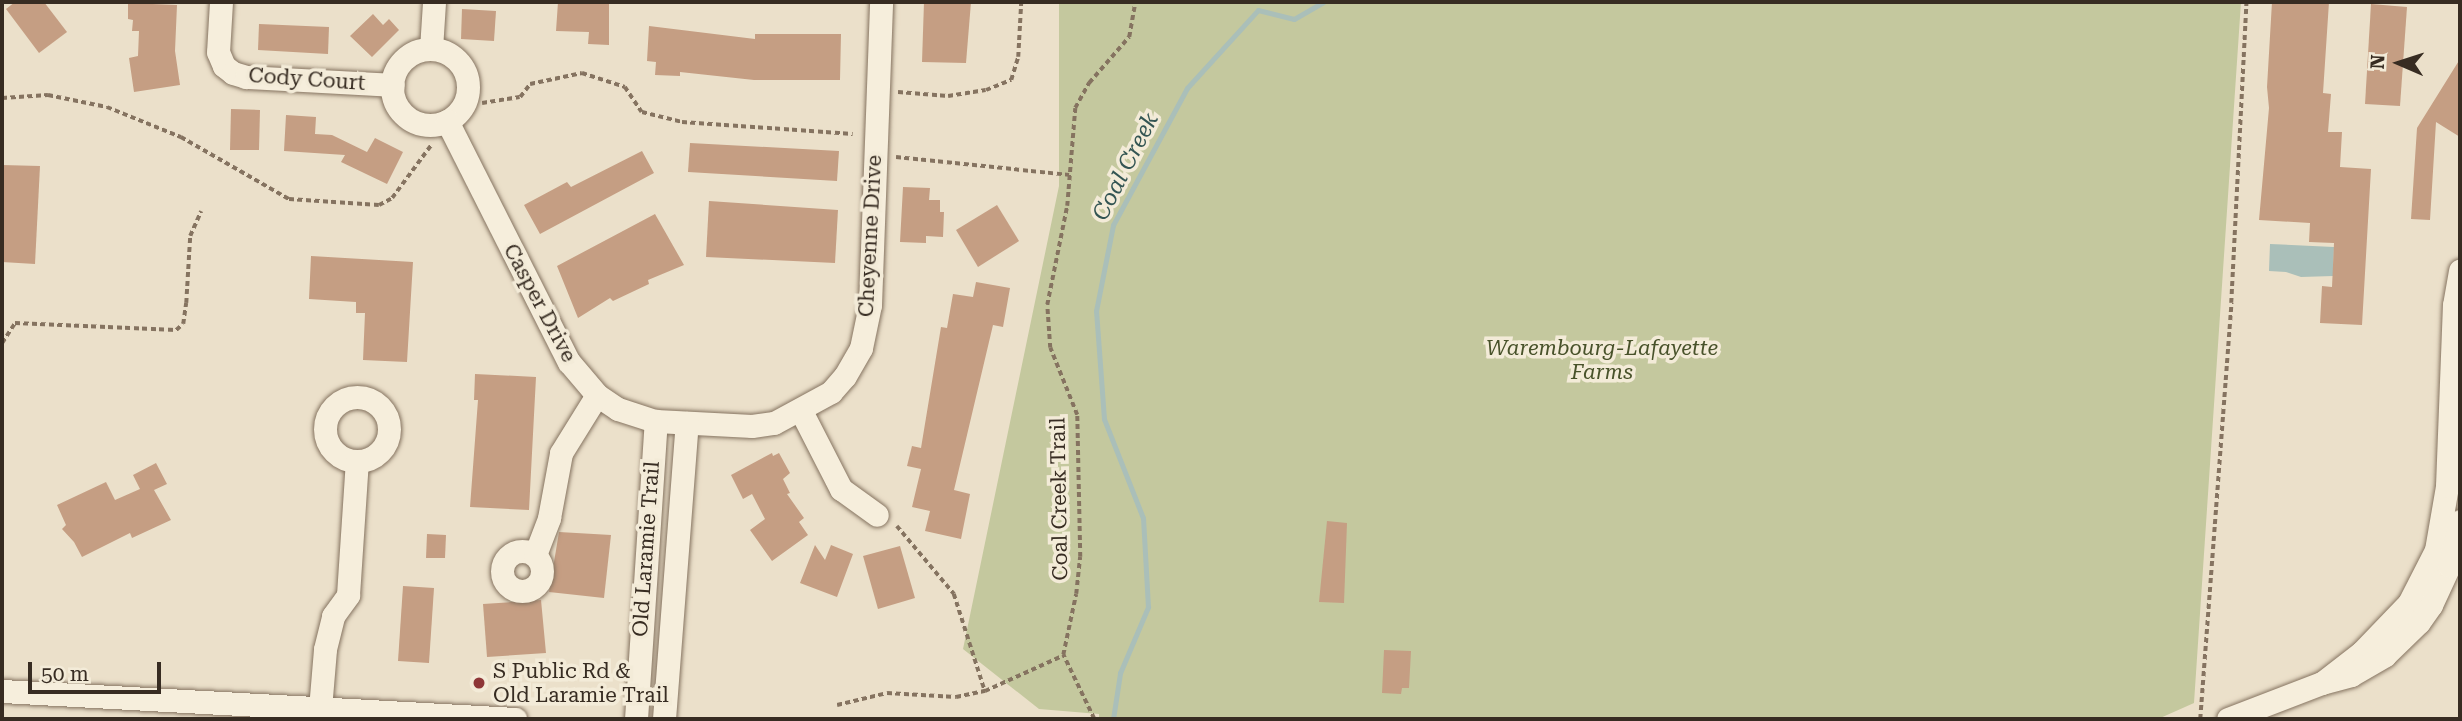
<!DOCTYPE html>
<style>
body{margin:0}
#map{position:relative;width:2462px;height:721px;overflow:hidden;background:#ebe0ca;font-family:"Roboto Serif",serif}
div>[style]{position:absolute}
.green>*{inset:0;background:#c4c89e}
.water>*{inset:0;background:#aabfb9}
.stream>*{height:5px;margin:-2.5px;padding:0 2.5px;transform-origin:2.5px;border-radius:2.5px;background:#aabfb9}
.building>*{inset:0;background:#c59e83}
.path>*{height:3.5px;margin-top:-1.75px;transform-origin:0;background:repeating-linear-gradient(90deg,#857360 0 5px,transparent 0 8.5px)}
.roads{filter:drop-shadow(0 0 2px #857360) drop-shadow(0 0 2px #857360)}
.minor>*{height:23px;margin:-11.5px;padding:0 11.5px;transform-origin:11.5px;border-radius:11.5px;background:#f6eedc}
.minor>.ring{margin:-11.5px;padding:0;box-sizing:content-box;background:none;border:23px solid #f6eedc;border-radius:50%}
.dots>*{width:19px;height:19px;translate:-50% -50%;box-sizing:border-box;border:4px solid #f3ebd8;border-radius:50%}
span{translate:-50% -50%;white-space:nowrap;text-align:center;line-height:1.15;-webkit-text-stroke:7px #f3ebd8;paint-order:stroke}
.street-label{font-size:21px;color:#372c22}
.park-label{font-size:21px;color:#48522a;font-style:italic}
.poi-label{font-size:21px;color:#372c22}
.left{translate:0 -50%;text-align:left}
.water-label{font-size:23px;color:#335553;font-style:italic}
.frame{position:absolute;inset:0;border:4px solid #372c22;pointer-events:none}
.north{position:absolute;left:2364px;top:28px;width:70px;height:70px;-webkit-text-stroke:5px #f3ebd8;paint-order:stroke;rotate:273deg;font-size:19px;font-weight:700;line-height:28px;text-align:center;color:#372c22}
.north::after{content:'';display:block;margin:auto;width:24px;height:32px;background:#372c22;clip-path:polygon(50% 0,100% 100%,50% 72%,0 100%)}
.scale{position:absolute;left:28px;top:662px;width:133px;height:32px;box-sizing:border-box;border:4px solid #372c22;border-top:0;padding-left:9px;font-size:21px;line-height:24px;white-space:nowrap;color:#372c22;-webkit-text-stroke:5px #f3ebd8;paint-order:stroke}
</style>
<div id="map">
<div class="green">
<i style="clip-path:polygon(1059px 2px,2241px 2px,2194px 703px,2158px 719px,1099px 719px,1099px 714px,1039px 709px,963px 649px,1059px 186px)"></i>
</div>
<div class="water">
<i style="clip-path:polygon(2270px 244px,2334px 247px,2333px 276px,2301px 277px,2286px 272px,2269px 271px)"></i>
</div>
<div class="stream">
<i style="left:1113px;top:719px;width:47px;rotate:-81.3deg"></i>
<i style="left:1120px;top:673px;width:72px;rotate:-67deg"></i>
<i style="left:1148px;top:607px;width:89px;rotate:-93.2deg"></i>
<i style="left:1143px;top:518px;width:106px;rotate:-111.5deg"></i>
<i style="left:1104px;top:419px;width:108px;rotate:-94.2deg"></i>
<i style="left:1096px;top:311px;width:88px;rotate:-78.8deg"></i>
<i style="left:1113px;top:225px;width:156px;rotate:-61.6deg"></i>
<i style="left:1187px;top:88px;width:105px;rotate:-47.7deg"></i>
<i style="left:1258px;top:10px;width:37px;rotate:14deg"></i>
<i style="left:1294px;top:19px;width:34px;rotate:-30deg"></i>
</div>
<div class="building">
<i style="clip-path:polygon(15px 2px,44px 2px,67px 32px,39px 53px,6px 9px)"></i>
<i style="clip-path:polygon(558px 2px,609px 2px,609px 45px,588px 44px,589px 32px,556px 31px)"></i>
<i style="clip-path:polygon(924px 2px,971px 2px,966px 63px,922px 62px)"></i>
<i style="clip-path:polygon(2272px 2px,2329px 2px,2323px 93px,2331px 94px,2328px 132px,2342px 132px,2340px 167px,2371px 169px,2362px 325px,2320px 323px,2322px 286px,2332px 287px,2334px 243px,2309px 242px,2310px 223px,2259px 220px,2269px 108px,2267px 87px)"></i>
<i style="clip-path:polygon(128px 3px,177px 5px,175px 51px,180px 85px,134px 92px,129px 58px,138px 56px,139px 31px,132px 31px,133px 20px,128px 19px)"></i>
<i style="clip-path:polygon(2371px 4px,2407px 7px,2400px 106px,2365px 104px)"></i>
<i style="clip-path:polygon(462px 9px,496px 11px,494px 41px,461px 39px)"></i>
<i style="clip-path:polygon(373px 14px,383px 25px,389px 19px,399px 30px,372px 57px,350px 36px)"></i>
<i style="clip-path:polygon(259px 24px,329px 27px,328px 54px,258px 50px)"></i>
<i style="clip-path:polygon(649px 26px,755px 39px,755px 34px,841px 34px,840px 80px,754px 80px,680px 72px,680px 76px,655px 75px,656px 62px,647px 61px)"></i>
<i style="clip-path:polygon(2460px 59px,2460px 137px,2436px 122px,2430px 220px,2411px 219px,2417px 128px)"></i>
<i style="clip-path:polygon(231px 109px,260px 110px,259px 150px,230px 150px)"></i>
<i style="clip-path:polygon(286px 115px,316px 117px,315px 134px,332px 135px,367px 152px,375px 138px,403px 152px,387px 184px,341px 162px,345px 155px,284px 151px)"></i>
<i style="clip-path:polygon(690px 143px,839px 151px,837px 181px,688px 172px)"></i>
<i style="clip-path:polygon(642px 151px,654px 173px,540px 234px,524px 205px,567px 182px,571px 187px)"></i>
<i style="clip-path:polygon(2px 165px,40px 166px,35px 264px,2px 262px)"></i>
<i style="clip-path:polygon(903px 187px,930px 188px,929px 200px,940px 200px,940px 212px,944px 212px,943px 237px,926px 236px,926px 243px,900px 242px)"></i>
<i style="clip-path:polygon(709px 201px,838px 210px,835px 263px,706px 257px)"></i>
<i style="clip-path:polygon(997px 205px,1019px 241px,978px 267px,956px 230px)"></i>
<i style="clip-path:polygon(655px 214px,684px 265px,648px 280px,649px 284px,613px 301px,610px 298px,578px 318px,557px 266px)"></i>
<i style="clip-path:polygon(311px 256px,413px 262px,407px 362px,363px 360px,365px 313px,356px 313px,356px 302px,309px 299px)"></i>
<i style="clip-path:polygon(976px 282px,1010px 288px,1003px 327px,993px 325px,954px 490px,970px 494px,961px 539px,925px 531px,930px 511px,912px 507px,921px 469px,907px 466px,912px 446px,921px 448px,941px 327px,947px 328px,953px 294px,973px 297px)"></i>
<i style="clip-path:polygon(475px 374px,536px 377px,529px 510px,470px 507px,478px 400px,474px 400px)"></i>
<i style="clip-path:polygon(772px 453px,773px 456px,779px 453px,790px 473px,783px 479px,790px 493px,787px 494px,804px 518px,799px 522px,808px 535px,772px 561px,750px 530px,765px 519px,752px 494px,743px 499px,731px 475px)"></i>
<i style="clip-path:polygon(156px 463px,167px 484px,154px 490px,171px 520px,132px 538px,130px 533px,82px 557px,74px 542px,62px 529px,66px 525px,57px 505px,106px 482px,115px 500px,140px 489px,133px 475px)"></i>
<i style="clip-path:polygon(1327px 521px,1347px 523px,1344px 603px,1319px 602px)"></i>
<i style="clip-path:polygon(559px 532px,611px 535px,604px 598px,549px 592px)"></i>
<i style="clip-path:polygon(427px 534px,446px 535px,445px 558px,426px 558px)"></i>
<i style="clip-path:polygon(815px 545px,825px 560px,831px 545px,853px 554px,837px 597px,800px 583px)"></i>
<i style="clip-path:polygon(900px 546px,915px 598px,878px 609px,863px 556px)"></i>
<i style="clip-path:polygon(403px 586px,434px 588px,429px 663px,398px 661px)"></i>
<i style="clip-path:polygon(541px 600px,546px 653px,487px 657px,483px 604px)"></i>
<i style="clip-path:polygon(1384px 650px,1411px 651px,1409px 688px,1402px 688px,1401px 694px,1382px 693px)"></i>
</div>
<div class="path">
<i style="left:898px;top:92px;width:50px;rotate:4.6deg"></i>
<i style="left:948px;top:96px;width:38px;rotate:-9deg"></i>
<i style="left:986px;top:90px;width:27px;rotate:-22deg"></i>
<i style="left:1011px;top:80px;width:24px;rotate:-73deg"></i>
<i style="left:1018px;top:57px;width:55px;rotate:-86.9deg"></i>
<i style="left:2px;top:98px;width:46px;rotate:-3.7deg"></i>
<i style="left:48px;top:95px;width:60px;rotate:11.5deg"></i>
<i style="left:107px;top:107px;width:80px;rotate:22.1deg"></i>
<i style="left:181px;top:137px;width:125px;rotate:29.9deg"></i>
<i style="left:289px;top:199px;width:90px;rotate:3.8deg"></i>
<i style="left:379px;top:205px;width:15px;rotate:-28deg"></i>
<i style="left:392px;top:198px;width:67px;rotate:-53.5deg"></i>
<i style="left:482px;top:103px;width:38px;rotate:-9deg"></i>
<i style="left:520px;top:97px;width:16px;rotate:-52deg"></i>
<i style="left:530px;top:84px;width:53px;rotate:-11.9deg"></i>
<i style="left:582px;top:73px;width:45px;rotate:18deg"></i>
<i style="left:625px;top:87px;width:30px;rotate:56deg"></i>
<i style="left:642px;top:112px;width:41px;rotate:14deg"></i>
<i style="left:682px;top:122px;width:171px;rotate:4deg"></i>
<i style="left:896px;top:157px;width:174px;rotate:5.9deg"></i>
<i style="left:2px;top:343px;width:24px;rotate:-57deg"></i>
<i style="left:15px;top:323px;width:161px;rotate:2.5deg"></i>
<i style="left:176px;top:330px;width:9px;rotate:-41deg"></i>
<i style="left:183px;top:324px;width:21px;rotate:-82deg"></i>
<i style="left:186px;top:303px;width:67px;rotate:-86.6deg"></i>
<i style="left:190px;top:236px;width:27px;rotate:-66deg"></i>
<i style="left:897px;top:526px;width:89px;rotate:50deg"></i>
<i style="left:954px;top:594px;width:102px;rotate:72.3deg"></i>
<i style="left:837px;top:705px;width:51px;rotate:-13.5deg"></i>
<i style="left:887px;top:693px;width:69px;rotate:3.3deg"></i>
<i style="left:956px;top:697px;width:30px;rotate:-12deg"></i>
<i style="left:985px;top:691px;width:85px;rotate:-24.4deg"></i>
<i style="left:1094px;top:719px;width:71px;rotate:-115.8deg"></i>
<i style="left:1063px;top:655px;width:62px;rotate:-78deg"></i>
<i style="left:1076px;top:594px;width:37px;rotate:-84deg"></i>
<i style="left:1080px;top:557px;width:142px;rotate:-91.2deg"></i>
<i style="left:1077px;top:415px;width:72px;rotate:-111.9deg"></i>
<i style="left:1050px;top:348px;width:43px;rotate:-94deg"></i>
<i style="left:1047px;top:305px;width:101px;rotate:-78.6deg"></i>
<i style="left:1067px;top:206px;width:98px;rotate:-85.3deg"></i>
<i style="left:1075px;top:108px;width:29px;rotate:-61deg"></i>
<i style="left:1089px;top:83px;width:61px;rotate:-49deg"></i>
<i style="left:1129px;top:37px;width:36px;rotate:-80deg"></i>
<i style="left:2200px;top:719px;width:417px;rotate:-85.7deg"></i>
<i style="left:2231px;top:303px;width:301px;rotate:-87.1deg"></i>
</div>
<div class="roads">
<div class="minor">
<i style="left:221px;top:2px;width:50px;rotate:93.4deg"></i>
<i style="left:218px;top:52px;width:15px;rotate:67deg"></i>
<i style="left:224px;top:66px;width:11px;rotate:38deg"></i>
<i style="left:233px;top:73px;width:14px;rotate:17deg"></i>
<i style="left:246px;top:77px;width:147px;rotate:3.1deg"></i>
<i style="left:431px;top:49px;width:47px;rotate:-86.3deg"></i>
<i class="ring" style="left:392px;top:49px;width:53px;height:53px"></i>
<i style="left:447px;top:121px;width:270px;rotate:63.2deg"></i>
<i style="left:569px;top:362px;width:43px;rotate:49.7deg"></i>
<i style="left:597px;top:395px;width:25px;rotate:34deg"></i>
<i style="left:618px;top:409px;width:40px;rotate:18deg"></i>
<i style="left:656px;top:421px;width:96px;rotate:3deg"></i>
<i style="left:752px;top:426px;width:22px;rotate:-8deg"></i>
<i style="left:774px;top:423px;width:65px;rotate:-28.5deg"></i>
<i style="left:831px;top:392px;width:21px;rotate:-49deg"></i>
<i style="left:845px;top:376px;width:32px;rotate:-60deg"></i>
<i style="left:861px;top:348px;width:44px;rotate:-78.2deg"></i>
<i style="left:870px;top:305px;width:303px;rotate:-87.9deg"></i>
<i class="ring" style="left:325px;top:397px;width:41px;height:41px"></i>
<i style="left:801px;top:411px;width:88px;rotate:62.9deg"></i>
<i style="left:841px;top:489px;width:44px;rotate:35.8deg"></i>
<i class="ring" style="left:502px;top:551px;width:17px;height:17px"></i>
<i style="left:535px;top:555px;width:40px;rotate:-69deg"></i>
<i style="left:549px;top:518px;width:66px;rotate:-79.5deg"></i>
<i style="left:561px;top:453px;width:68px;rotate:-58.2deg"></i>
<i style="left:2322px;top:683px;width:51px;rotate:-37.8deg"></i>
<i style="left:2362px;top:652px;width:68px;rotate:-46.2deg"></i>
<i style="left:2409px;top:603px;width:59px;rotate:-63deg"></i>
<i style="left:2436px;top:550px;width:65px;rotate:-80.2deg"></i>
<i style="left:2447px;top:486px;width:181px;rotate:-87.8deg"></i>
<i style="left:2454px;top:305px;width:35px;rotate:-80deg"></i>
<i style="left:2px;top:691px;width:514px;rotate:3.12deg"></i>
<i style="left:320px;top:709px;width:60px;rotate:-85.2deg"></i>
<i style="left:325px;top:649px;width:34px;rotate:-76deg"></i>
<i style="left:333px;top:616px;width:26px;rotate:-54deg"></i>
<i style="left:348px;top:595px;width:134px;rotate:-86.2deg"></i>
<i style="left:636px;top:719px;width:299px;rotate:-86.2deg"></i>
<i style="left:664px;top:719px;width:297px;rotate:-85.6deg"></i>
<i style="left:2228px;top:719px;width:101px;rotate:-21deg"></i>
<i style="left:2322px;top:683px;width:30px;rotate:-15deg"></i>
<i style="left:2351px;top:675px;width:39px;rotate:-30deg"></i>
<i style="left:2385px;top:655px;width:47px;rotate:-44.1deg"></i>
<i style="left:2419px;top:622px;width:21px;rotate:-55deg"></i>
<i style="left:2431px;top:605px;width:43px;rotate:-65.2deg"></i>
<i style="left:2449px;top:566px;width:46px;rotate:-76.3deg"></i>
</div>
</div>
<div class="dots">
<i style="left:479px;top:683px;background:#8e3637"></i>
</div>
<div class="street-label">
<span style="left:307px;top:79px;rotate:4deg">Cody Court</span>
<span style="left:870px;top:236px;rotate:-87deg">Cheyenne Drive</span>
<span style="left:540px;top:303px;rotate:62deg">Casper Drive</span>
<span style="left:1059px;top:499px;rotate:-91deg">Coal Creek Trail</span>
<span style="left:646px;top:549px;rotate:-86deg">Old Laramie Trail</span>
</div>
<div class="park-label">
<span style="left:1602px;top:360px">Warembourg-Lafayette<br>Farms</span>
</div>
<div class="poi-label">
<span class="left" style="left:493px;top:683px">S Public Rd &amp;<br>Old Laramie Trail</span>
</div>
<div class="water-label">
<span style="left:1126px;top:167px;rotate:-63deg">Coal Creek</span>
</div>
<div class="frame"></div>
<div class="north">N</div>
<div class="scale">50 m</div>
</div>
